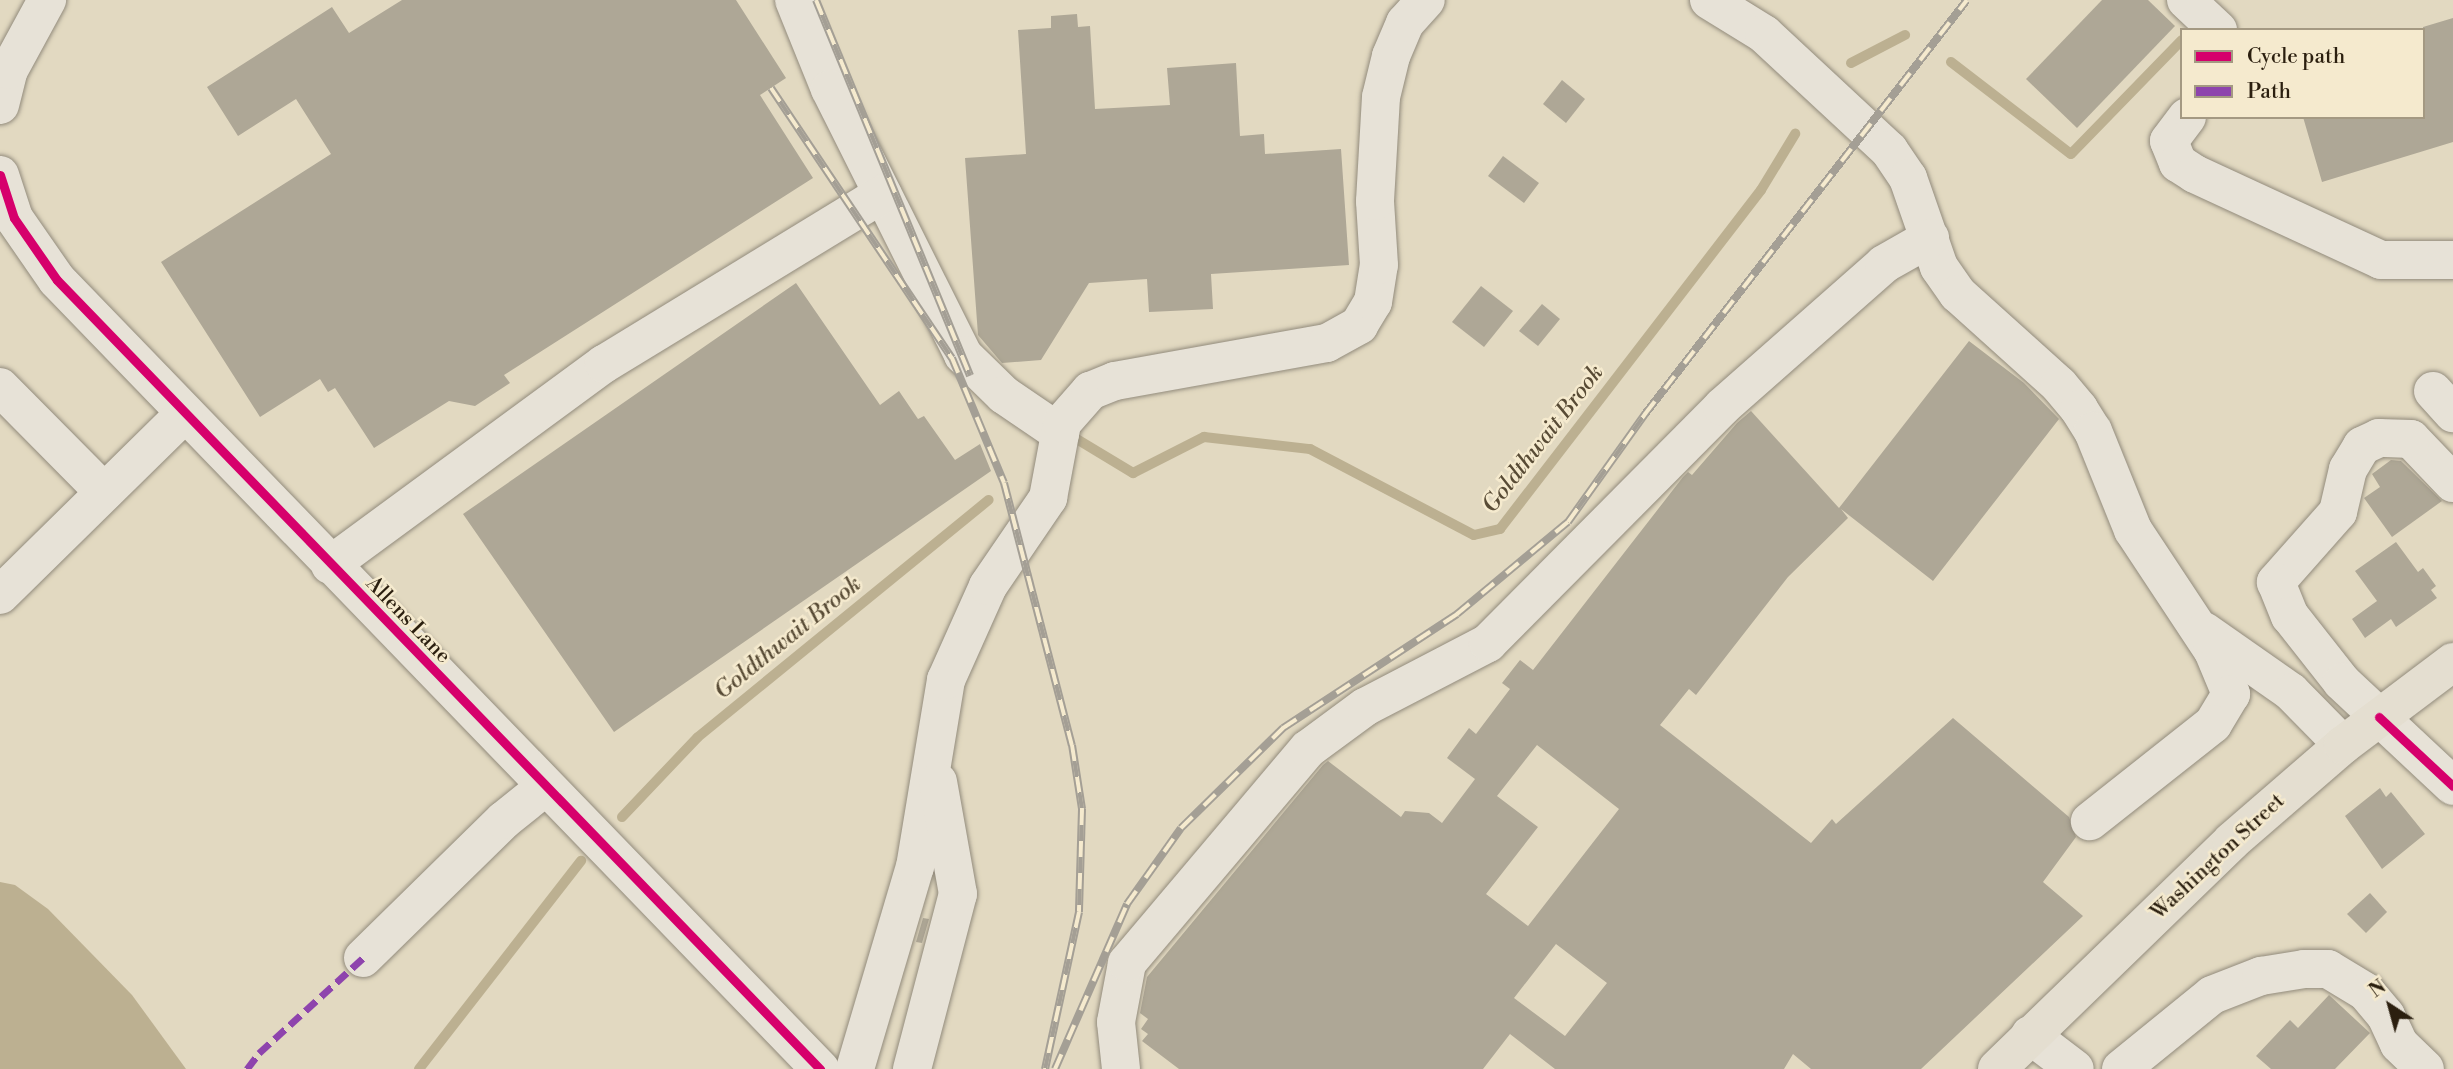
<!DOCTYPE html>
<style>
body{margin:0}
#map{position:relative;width:2453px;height:1069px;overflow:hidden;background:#e2d9c1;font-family:"Libre Bodoni",serif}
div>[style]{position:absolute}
.water>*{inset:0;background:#bcb091}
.stream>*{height:10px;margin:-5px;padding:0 5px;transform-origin:5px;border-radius:5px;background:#bcb091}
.building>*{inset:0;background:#aea796}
.roads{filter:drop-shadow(0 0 2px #928b7c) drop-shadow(0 0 2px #928b7c)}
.minor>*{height:38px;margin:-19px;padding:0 19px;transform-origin:19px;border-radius:19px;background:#e7e2d7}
.major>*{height:38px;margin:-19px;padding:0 19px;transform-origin:19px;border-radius:19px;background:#e4ded0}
.rail>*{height:8px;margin-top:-4px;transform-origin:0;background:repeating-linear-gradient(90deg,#f5eace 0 16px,#a49f95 0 32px);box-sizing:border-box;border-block:2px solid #a49f95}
.quiet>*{height:7px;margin-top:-3.5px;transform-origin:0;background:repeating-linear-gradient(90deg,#8e44ad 0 14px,transparent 0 21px)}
.cycleway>*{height:9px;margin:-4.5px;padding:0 4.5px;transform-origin:4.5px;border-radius:4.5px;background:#d6006c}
span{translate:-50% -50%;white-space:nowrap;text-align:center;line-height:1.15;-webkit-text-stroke:5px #f5eace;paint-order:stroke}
.street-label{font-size:21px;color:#2b1f0f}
.water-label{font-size:23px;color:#584b35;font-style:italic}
.legend{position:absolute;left:2180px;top:28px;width:245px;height:91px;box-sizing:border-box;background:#f5eace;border:2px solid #a49982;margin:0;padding:9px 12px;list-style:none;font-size:21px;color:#2b1f0f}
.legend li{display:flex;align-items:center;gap:14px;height:35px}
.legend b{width:35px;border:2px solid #a49982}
.north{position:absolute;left:2355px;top:971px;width:70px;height:70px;-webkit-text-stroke:5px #f5eace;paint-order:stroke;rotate:324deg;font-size:19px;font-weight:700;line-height:28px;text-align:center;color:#2b1f0f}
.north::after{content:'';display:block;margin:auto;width:24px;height:32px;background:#2b1f0f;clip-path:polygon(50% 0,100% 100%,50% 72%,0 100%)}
</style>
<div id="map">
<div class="water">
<i style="clip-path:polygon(0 882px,15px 885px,48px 909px,132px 995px,186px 1069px,0 1069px)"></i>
</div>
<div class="stream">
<i style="left:1951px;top:62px;width:151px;rotate:37.5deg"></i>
<i style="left:2071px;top:154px;width:159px;rotate:-45.8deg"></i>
<i style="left:1851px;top:63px;width:61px;rotate:-27.4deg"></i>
<i style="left:1075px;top:438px;width:68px;rotate:31.1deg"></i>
<i style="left:1133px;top:473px;width:80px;rotate:-26.9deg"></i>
<i style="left:1204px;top:437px;width:107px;rotate:6.5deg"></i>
<i style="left:1310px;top:449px;width:185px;rotate:27.7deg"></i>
<i style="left:1474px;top:535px;width:27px;rotate:-13deg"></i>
<i style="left:1500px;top:529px;width:428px;rotate:-52.4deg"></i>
<i style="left:1761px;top:190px;width:66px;rotate:-58.7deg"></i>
<i style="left:622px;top:817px;width:110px;rotate:-46.5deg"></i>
<i style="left:698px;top:737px;width:375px;rotate:-39.2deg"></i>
<i style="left:419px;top:1069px;width:264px;rotate:-52.1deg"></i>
</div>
<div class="building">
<i style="clip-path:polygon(402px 0,736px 0,786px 78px,760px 95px,813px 178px,504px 375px,510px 383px,475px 406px,449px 401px,374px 448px,335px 388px,328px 392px,320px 379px,260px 417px,161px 262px,331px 154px,296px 99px,238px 136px,207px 87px,332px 7px,349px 33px)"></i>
<i style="clip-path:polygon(2102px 0,2148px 0,2175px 26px,2077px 128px,2026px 79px)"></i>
<i style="clip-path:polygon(1077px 14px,1078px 27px,1090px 26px,1095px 109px,1170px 105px,1167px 68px,1236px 63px,1240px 136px,1264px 134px,1265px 154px,1341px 149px,1349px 265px,1211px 274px,1213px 309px,1149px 312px,1147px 279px,1089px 283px,1041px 360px,1002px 363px,978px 335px,965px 158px,1026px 154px,1018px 30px,1051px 28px,1051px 16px)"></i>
<i style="clip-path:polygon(2453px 18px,2453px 142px,2322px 182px,2303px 117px,2423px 117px,2423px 27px)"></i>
<i style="clip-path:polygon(1562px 80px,1585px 99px,1566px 123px,1543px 104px)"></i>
<i style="clip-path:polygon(1503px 156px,1539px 183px,1524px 203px,1488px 176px)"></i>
<i style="clip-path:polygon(796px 283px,880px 405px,899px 391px,918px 419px,924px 416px,955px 460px,980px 444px,991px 471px,614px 732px,463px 514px)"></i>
<i style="clip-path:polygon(1481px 286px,1513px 311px,1484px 347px,1452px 322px)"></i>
<i style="clip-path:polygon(1542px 304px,1560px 319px,1538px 346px,1519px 331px)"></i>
<i style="clip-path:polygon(evenodd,1969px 341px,2024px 383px,2059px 419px,1933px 581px,1841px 509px,1848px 518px,1788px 577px,1696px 695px,1689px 689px,1660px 725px,1811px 843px,1832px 819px,1836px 824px,1953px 718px,2069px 817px,2076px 837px,2043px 882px,2083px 916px,1921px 1069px,1811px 1069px,1793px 1054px,1784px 1069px,1555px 1069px,1510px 1034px,1483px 1069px,1179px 1069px,1142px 1041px,1148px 1034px,1141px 1029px,1148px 1019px,1140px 1013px,1147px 977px,1323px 765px,1328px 761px,1401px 817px,1405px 811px,1429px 813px,1442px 823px,1475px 779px,1447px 758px,1469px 728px,1476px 734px,1510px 689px,1502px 683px,1520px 660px,1533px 670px,1683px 477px,1688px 472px,1692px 475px,1737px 423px,1751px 411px,1839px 508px,1969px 341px,1537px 745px,1619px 809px,1528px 926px,1486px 894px,1538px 827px,1497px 796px,1537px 745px,1969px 341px,1556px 944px,1607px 983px,1565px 1036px,1514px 998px,1556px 944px)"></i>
<i style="clip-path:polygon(2391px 460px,2401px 461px,2442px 501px,2392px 537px,2364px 498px,2380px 487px,2372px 474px)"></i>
<i style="clip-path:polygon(2396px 542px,2418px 572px,2423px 568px,2436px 586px,2431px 590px,2437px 598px,2396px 627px,2391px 619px,2365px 638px,2352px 619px,2377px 601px,2355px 571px)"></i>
<i style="clip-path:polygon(2380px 788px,2386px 797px,2391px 792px,2425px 834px,2382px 869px,2345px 816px)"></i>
<i style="clip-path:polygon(2370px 893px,2387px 912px,2366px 933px,2347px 914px)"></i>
<i style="clip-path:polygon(923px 918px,929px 919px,922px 943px,916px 942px)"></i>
<i style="clip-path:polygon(2329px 995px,2370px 1033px,2335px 1069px,2271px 1069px,2256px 1056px,2290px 1020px,2298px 1028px)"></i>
</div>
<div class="roads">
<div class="minor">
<i style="left:794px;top:0;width:96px;rotate:68deg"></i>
<i style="left:830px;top:89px;width:297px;rotate:63.4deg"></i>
<i style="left:963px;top:355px;width:57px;rotate:44.3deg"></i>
<i style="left:1004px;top:395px;width:68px;rotate:34.2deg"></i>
<i style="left:1709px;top:0;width:65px;rotate:31.7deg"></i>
<i style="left:1764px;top:34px;width:171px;rotate:42.9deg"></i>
<i style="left:1889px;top:150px;width:34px;rotate:56deg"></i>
<i style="left:1908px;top:178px;width:94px;rotate:70.8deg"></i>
<i style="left:1939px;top:267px;width:33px;rotate:55deg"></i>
<i style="left:1958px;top:294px;width:136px;rotate:42deg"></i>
<i style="left:2059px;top:385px;width:31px;rotate:50deg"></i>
<i style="left:2079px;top:409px;width:26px;rotate:58deg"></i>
<i style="left:2093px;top:431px;width:107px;rotate:68deg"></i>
<i style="left:2133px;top:530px;width:145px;rotate:56.5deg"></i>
<i style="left:2213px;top:651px;width:47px;rotate:67.3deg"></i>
<i style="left:2231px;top:694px;width:35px;rotate:121deg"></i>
<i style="left:2213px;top:724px;width:157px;rotate:141.7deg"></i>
<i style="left:2186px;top:0;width:44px;rotate:43.2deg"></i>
<i style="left:0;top:105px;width:36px;rotate:-76deg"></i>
<i style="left:9px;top:70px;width:80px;rotate:-61.5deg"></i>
<i style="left:2187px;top:117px;width:30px;rotate:127deg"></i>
<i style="left:2169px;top:141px;width:24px;rotate:68deg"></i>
<i style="left:2178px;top:163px;width:20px;rotate:33deg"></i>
<i style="left:2195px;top:174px;width:205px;rotate:24.8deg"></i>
<i style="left:2381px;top:260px;width:72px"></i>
<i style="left:0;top:175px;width:45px;rotate:72deg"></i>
<i style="left:14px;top:218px;width:75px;rotate:55.3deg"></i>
<i style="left:57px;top:280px;width:1098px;rotate:45.96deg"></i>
<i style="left:0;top:387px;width:148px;rotate:45.3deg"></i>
<i style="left:2433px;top:391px;width:30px;rotate:48deg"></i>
<i style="left:2453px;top:483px;width:61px;rotate:-133.7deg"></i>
<i style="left:2411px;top:439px;width:32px;rotate:-178deg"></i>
<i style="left:2379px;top:438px;width:19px;rotate:155deg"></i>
<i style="left:2362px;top:446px;width:27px;rotate:121deg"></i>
<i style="left:2348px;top:469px;width:44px;rotate:103.1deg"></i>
<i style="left:2338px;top:512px;width:94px;rotate:131.5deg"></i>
<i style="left:2276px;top:582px;width:37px;rotate:68deg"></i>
<i style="left:2290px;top:616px;width:84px;rotate:51.8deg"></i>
<i style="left:2342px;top:682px;width:152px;rotate:43.1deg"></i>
<i style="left:330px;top:565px;width:340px;rotate:-36.3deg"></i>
<i style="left:604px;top:364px;width:326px;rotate:-31.4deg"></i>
<i style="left:0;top:595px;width:257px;rotate:-44.5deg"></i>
<i style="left:2204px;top:631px;width:106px;rotate:35deg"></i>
<i style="left:2291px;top:692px;width:74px;rotate:45.5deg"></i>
<i style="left:363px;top:958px;width:197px;rotate:-44.4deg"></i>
<i style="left:504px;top:820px;width:53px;rotate:-38.8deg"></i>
<i style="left:2030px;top:1035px;width:56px;rotate:37.1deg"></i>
<i style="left:855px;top:1069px;width:211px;rotate:-73.5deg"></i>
<i style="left:915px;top:867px;width:190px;rotate:-80.6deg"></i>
<i style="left:946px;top:680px;width:103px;rotate:-65.9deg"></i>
<i style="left:988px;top:586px;width:107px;rotate:-55.7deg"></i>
<i style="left:1048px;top:498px;width:76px;rotate:-79.4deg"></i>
<i style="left:1062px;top:423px;width:43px;rotate:-48.8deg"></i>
<i style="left:1090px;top:391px;width:27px;rotate:-22deg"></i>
<i style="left:1115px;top:381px;width:215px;rotate:-10.2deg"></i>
<i style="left:1327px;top:343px;width:37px;rotate:-29deg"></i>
<i style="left:1359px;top:325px;width:27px;rotate:-59deg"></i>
<i style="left:1373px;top:302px;width:37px;rotate:-81deg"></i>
<i style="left:1379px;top:265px;width:64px;rotate:-93.6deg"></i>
<i style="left:1375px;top:201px;width:104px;rotate:-86.7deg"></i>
<i style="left:1381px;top:97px;width:42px;rotate:-76.3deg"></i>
<i style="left:1391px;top:56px;width:36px;rotate:-67deg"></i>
<i style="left:1405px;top:23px;width:31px;rotate:-48deg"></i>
<i style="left:912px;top:1069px;width:181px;rotate:-75.3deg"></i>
<i style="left:958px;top:894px;width:114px;rotate:-100.1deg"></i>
<i style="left:1121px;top:1069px;width:47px;rotate:-96.1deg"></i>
<i style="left:1116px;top:1022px;width:60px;rotate:-79.4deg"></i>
<i style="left:1127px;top:963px;width:280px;rotate:-49.8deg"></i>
<i style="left:1308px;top:749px;width:71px;rotate:-36.4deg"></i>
<i style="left:1365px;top:707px;width:139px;rotate:-27.5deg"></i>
<i style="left:1488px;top:643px;width:332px;rotate:-45.2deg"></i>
<i style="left:1722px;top:407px;width:216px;rotate:-41.4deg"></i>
<i style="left:1884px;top:264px;width:53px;rotate:-29.5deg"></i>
<i style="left:2121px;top:1069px;width:117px;rotate:-39.1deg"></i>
<i style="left:2212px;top:995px;width:53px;rotate:-21.2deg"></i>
<i style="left:2261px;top:976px;width:44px;rotate:-9.2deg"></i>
<i style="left:2304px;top:969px;width:24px"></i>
<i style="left:2328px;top:969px;width:44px;rotate:31.2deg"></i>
<i style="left:2366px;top:992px;width:31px;rotate:50deg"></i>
<i style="left:2386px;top:1016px;width:31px;rotate:65deg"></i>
<i style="left:2399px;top:1044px;width:36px;rotate:44deg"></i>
</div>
<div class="major">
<i style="left:1997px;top:1069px;width:327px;rotate:-44.1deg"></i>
<i style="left:2232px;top:841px;width:147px;rotate:-40.9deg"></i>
<i style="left:2343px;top:745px;width:138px;rotate:-37deg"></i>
</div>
</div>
<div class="rail">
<i style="left:816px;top:0;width:406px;rotate:67.7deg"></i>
<i style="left:771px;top:88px;width:325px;rotate:56.2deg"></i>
<i style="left:952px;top:358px;width:135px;rotate:67.4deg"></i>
<i style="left:1004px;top:483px;width:271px;rotate:75.5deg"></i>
<i style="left:1072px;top:745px;width:65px;rotate:81.1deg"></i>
<i style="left:1082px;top:809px;width:103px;rotate:91.7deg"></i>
<i style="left:1079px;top:912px;width:161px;rotate:102.2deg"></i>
<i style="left:1055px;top:1069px;width:180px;rotate:-66.4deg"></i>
<i style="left:1127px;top:904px;width:93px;rotate:-54.6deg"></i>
<i style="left:1181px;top:828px;width:143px;rotate:-44.4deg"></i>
<i style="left:1283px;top:728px;width:208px;rotate:-33.2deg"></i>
<i style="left:1457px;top:614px;width:144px;rotate:-39.7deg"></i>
<i style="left:1568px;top:522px;width:133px;rotate:-54.5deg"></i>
<i style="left:1645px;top:414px;width:524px;rotate:-52.13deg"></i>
</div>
<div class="quiet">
<i style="left:247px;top:1069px;width:20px;rotate:-53deg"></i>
<i style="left:259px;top:1053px;width:141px;rotate:-42.4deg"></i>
</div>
<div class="cycleway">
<i style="left:0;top:175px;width:45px;rotate:72deg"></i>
<i style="left:14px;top:218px;width:75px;rotate:55.3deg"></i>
<i style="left:57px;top:280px;width:1098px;rotate:45.96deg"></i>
<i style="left:2379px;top:717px;width:101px;rotate:43deg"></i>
</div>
<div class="street-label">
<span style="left:408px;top:620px;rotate:46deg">Allens Lane</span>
<span style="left:2218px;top:857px;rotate:-43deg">Washington Street</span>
</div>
<div class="water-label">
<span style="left:1543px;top:439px;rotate:-52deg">Goldthwait Brook</span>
<span style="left:788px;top:638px;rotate:-39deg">Goldthwait Brook</span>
</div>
<ul class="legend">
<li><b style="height:9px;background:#d6006c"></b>Cycle path</li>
<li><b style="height:9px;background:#8e44ad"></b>Path</li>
</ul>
<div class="north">N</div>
</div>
